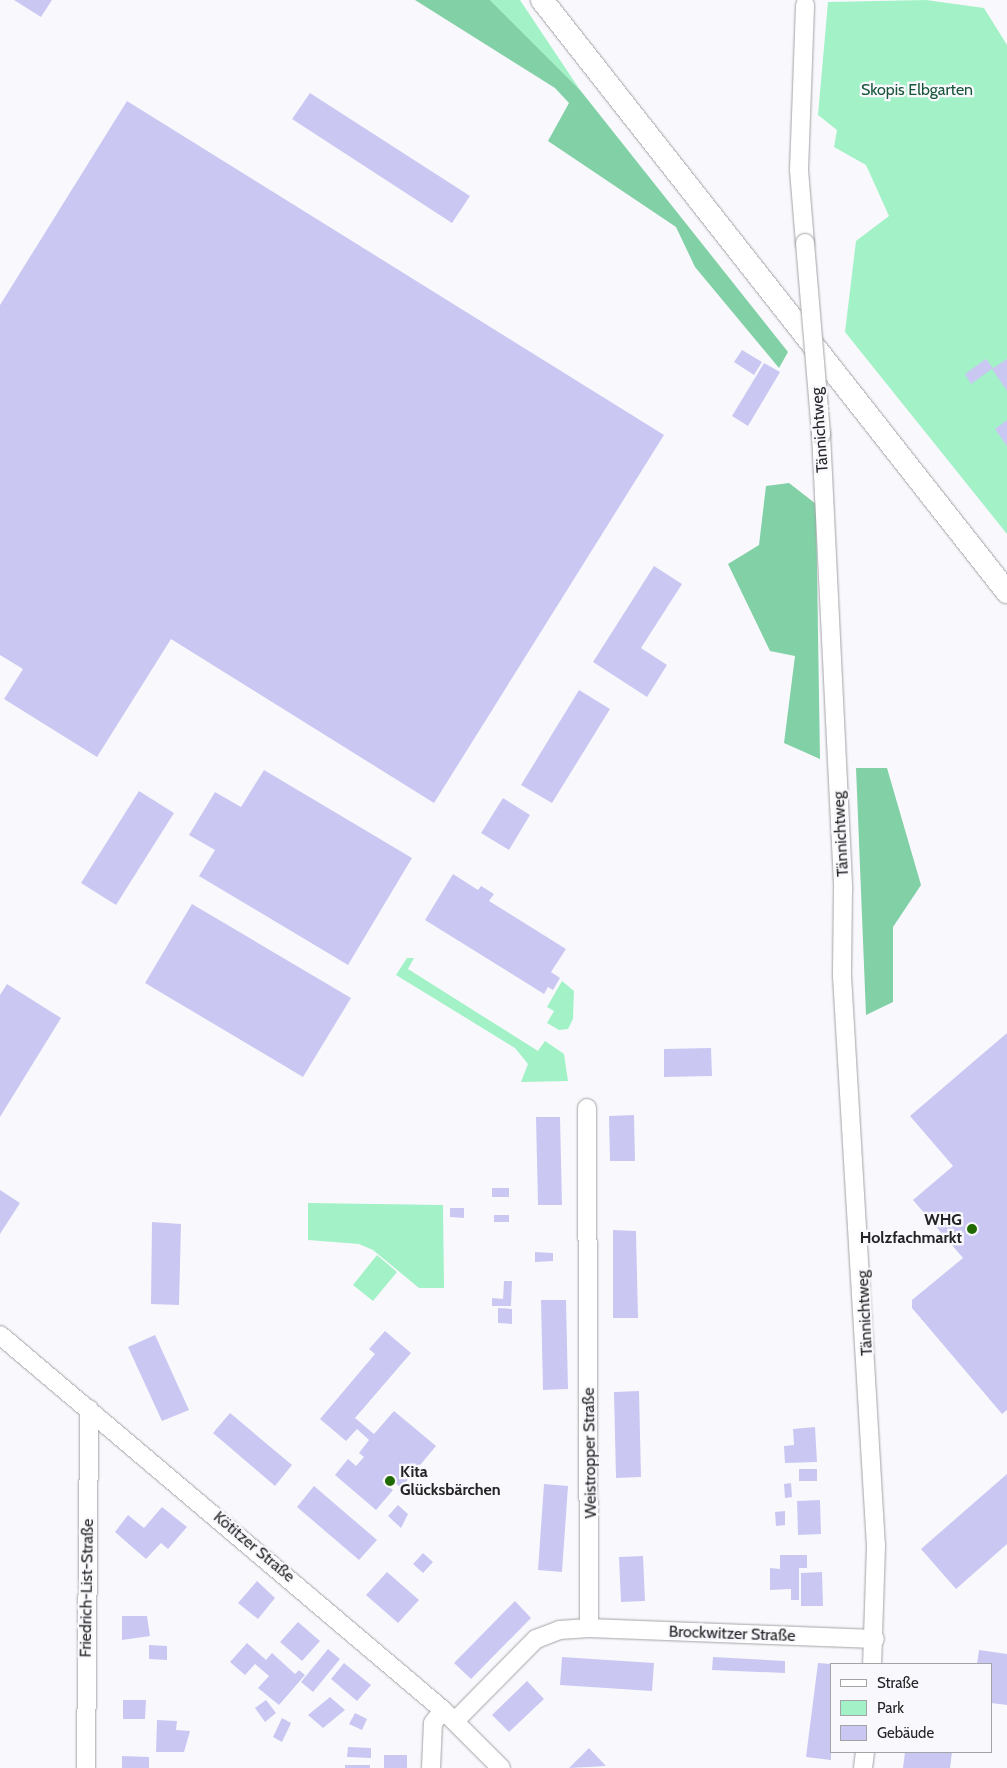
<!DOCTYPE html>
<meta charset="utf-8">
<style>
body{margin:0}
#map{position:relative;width:1007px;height:1768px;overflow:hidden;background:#f9f9fd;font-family:Cabin,sans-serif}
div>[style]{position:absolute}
.green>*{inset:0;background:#a3f1c7}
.forest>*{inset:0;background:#81d0a6}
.building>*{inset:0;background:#cac8f3}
.roads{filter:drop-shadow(0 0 1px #a3a3a7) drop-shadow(0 0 1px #a3a3a7)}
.minor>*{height:18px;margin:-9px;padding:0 9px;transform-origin:9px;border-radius:9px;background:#fff}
.major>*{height:22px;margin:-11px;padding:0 11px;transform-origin:11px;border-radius:11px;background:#fff}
.bridges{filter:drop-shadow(0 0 1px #a3a3a7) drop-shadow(0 0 1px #a3a3a7)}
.minor-bridge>*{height:18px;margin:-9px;padding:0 9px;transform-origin:9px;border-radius:9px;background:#fff}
.dots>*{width:14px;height:14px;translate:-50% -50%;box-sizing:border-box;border:2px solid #f9f9fd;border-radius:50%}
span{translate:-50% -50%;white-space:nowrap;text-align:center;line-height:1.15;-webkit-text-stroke:4.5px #f9f9fd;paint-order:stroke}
.park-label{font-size:16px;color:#185539}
.street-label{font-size:16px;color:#252527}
.poi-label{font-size:16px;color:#252527;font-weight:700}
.right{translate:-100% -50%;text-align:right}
.left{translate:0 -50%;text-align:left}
.legend{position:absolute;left:830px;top:1663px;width:162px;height:90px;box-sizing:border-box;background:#f9f9fd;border:1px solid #a4a4a7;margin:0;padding:6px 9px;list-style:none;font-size:15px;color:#252527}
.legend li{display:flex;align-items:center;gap:10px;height:25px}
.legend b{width:25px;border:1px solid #a4a4a7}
</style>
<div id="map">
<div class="green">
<i style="clip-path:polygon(490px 0,520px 0,580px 90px)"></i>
<i style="clip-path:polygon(926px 0,984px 8px,1007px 45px,1007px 534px,845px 332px,856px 241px,889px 216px,866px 165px,834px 147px,837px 130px,818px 115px,828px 2px)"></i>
<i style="clip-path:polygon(407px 958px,414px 958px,408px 969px,538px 1051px,545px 1041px,564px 1054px,568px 1081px,521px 1082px,528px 1064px,515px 1048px,396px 975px)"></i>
<i style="clip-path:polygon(562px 981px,574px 991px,573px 1019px,568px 1029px,559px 1030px,547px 1023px,554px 1011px,547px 1007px)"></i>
<i style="clip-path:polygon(308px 1203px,443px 1205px,444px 1288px,419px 1288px,373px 1250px,359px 1244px,308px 1240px)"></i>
<i style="clip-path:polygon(377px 1255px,397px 1272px,373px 1301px,353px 1285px)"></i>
</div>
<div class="forest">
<i style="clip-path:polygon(415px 0,490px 0,580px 90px,788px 352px,779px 368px,695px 267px,676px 227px,548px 141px,569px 103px,555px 88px)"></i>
<i style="clip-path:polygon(789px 483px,816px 504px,820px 759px,784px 743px,795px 656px,770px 651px,728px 564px,759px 545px,766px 486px)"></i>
<i style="clip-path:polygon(856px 768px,887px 768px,921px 885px,893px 927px,893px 1002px,866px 1015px)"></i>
</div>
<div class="building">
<i style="clip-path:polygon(14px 0,52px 0,41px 17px)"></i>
<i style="clip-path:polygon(310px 93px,470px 196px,452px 223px,292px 119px)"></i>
<i style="clip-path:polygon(127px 101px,664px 435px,434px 803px,171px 639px,97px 757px,4px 699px,23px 669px,0 655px,0 305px)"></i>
<i style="clip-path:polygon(742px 350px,762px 362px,754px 375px,734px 362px)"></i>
<i style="clip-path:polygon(986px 359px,993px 368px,971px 384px,965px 374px)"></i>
<i style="clip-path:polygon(1007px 359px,1007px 391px,992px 369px)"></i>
<i style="clip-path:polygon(764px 363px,780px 372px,748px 426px,732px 416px)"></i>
<i style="clip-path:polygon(1007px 420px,1007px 446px,995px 429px)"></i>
<i style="clip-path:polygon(654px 566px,682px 584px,641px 648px,667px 665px,647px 697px,593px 662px)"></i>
<i style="clip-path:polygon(579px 690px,610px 709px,552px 803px,521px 785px)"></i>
<i style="clip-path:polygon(264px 770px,412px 858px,348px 965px,199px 876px,215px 850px,189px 835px,215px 792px,241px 807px)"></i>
<i style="clip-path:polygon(139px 791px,174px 813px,116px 905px,81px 883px)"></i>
<i style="clip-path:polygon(503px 798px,530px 815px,509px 850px,481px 833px)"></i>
<i style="clip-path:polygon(453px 874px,478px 890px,481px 886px,494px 894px,489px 901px,566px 949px,551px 972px,560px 978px,553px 990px,548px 987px,544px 994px,425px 920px)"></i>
<i style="clip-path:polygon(192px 904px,351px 998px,303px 1077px,145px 983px)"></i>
<i style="clip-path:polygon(7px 984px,61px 1018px,0 1117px,0 995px)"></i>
<i style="clip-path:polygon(1007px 1033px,1007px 1410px,1002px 1414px,912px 1308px,912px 1300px,963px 1258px,913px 1200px,953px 1166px,910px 1116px)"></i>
<i style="clip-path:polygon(711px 1048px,712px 1076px,664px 1077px,664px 1049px)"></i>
<i style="clip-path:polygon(634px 1115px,635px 1161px,610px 1161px,609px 1116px)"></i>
<i style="clip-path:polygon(536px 1117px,560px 1117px,562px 1205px,538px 1205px)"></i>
<i style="clip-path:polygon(492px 1188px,509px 1188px,509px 1197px,492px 1197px)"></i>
<i style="clip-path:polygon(0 1190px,20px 1203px,0 1234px)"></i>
<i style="clip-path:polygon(450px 1208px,464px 1208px,464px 1218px,450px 1217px)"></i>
<i style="clip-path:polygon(494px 1215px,509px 1215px,509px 1222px,494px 1222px)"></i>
<i style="clip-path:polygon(152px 1222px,181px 1224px,179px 1305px,151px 1304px)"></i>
<i style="clip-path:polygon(613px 1230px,636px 1231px,638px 1318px,613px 1318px)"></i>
<i style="clip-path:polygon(535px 1252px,553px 1253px,553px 1261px,535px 1262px)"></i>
<i style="clip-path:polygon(504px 1281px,512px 1281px,511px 1306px,492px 1306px,492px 1298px,503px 1299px)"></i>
<i style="clip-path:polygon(541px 1300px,566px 1300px,568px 1389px,543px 1390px)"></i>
<i style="clip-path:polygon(498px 1308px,512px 1309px,512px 1324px,498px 1323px)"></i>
<i style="clip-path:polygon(385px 1331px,411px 1353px,355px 1418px,374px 1434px,394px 1411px,436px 1446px,401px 1488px,386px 1475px,382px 1481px,393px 1490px,376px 1510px,335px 1475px,348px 1459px,356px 1466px,364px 1457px,359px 1453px,369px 1440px,357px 1429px,346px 1441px,320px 1419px,375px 1354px,369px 1349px)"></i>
<i style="clip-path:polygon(155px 1335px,189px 1410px,162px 1421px,128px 1347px)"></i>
<i style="clip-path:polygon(639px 1391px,641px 1477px,616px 1478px,614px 1392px)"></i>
<i style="clip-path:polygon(230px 1413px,292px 1465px,275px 1486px,213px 1433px)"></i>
<i style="clip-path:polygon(815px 1427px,817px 1462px,785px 1463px,784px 1446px,794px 1445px,793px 1429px)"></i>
<i style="clip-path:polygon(799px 1469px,817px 1469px,817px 1481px,799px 1481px)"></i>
<i style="clip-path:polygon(1007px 1474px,1007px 1544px,956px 1589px,921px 1549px)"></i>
<i style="clip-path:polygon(791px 1483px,792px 1497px,785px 1498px,784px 1484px)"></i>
<i style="clip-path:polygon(544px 1484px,568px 1486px,562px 1572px,538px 1570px)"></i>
<i style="clip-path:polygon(314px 1486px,377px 1540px,359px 1560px,297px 1507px)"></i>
<i style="clip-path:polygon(820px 1500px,821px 1534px,798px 1535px,797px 1501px)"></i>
<i style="clip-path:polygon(398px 1505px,408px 1514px,401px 1528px,388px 1516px)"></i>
<i style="clip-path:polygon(162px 1507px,187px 1527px,168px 1549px,161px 1543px,146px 1559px,115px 1532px,128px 1515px,144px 1528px)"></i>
<i style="clip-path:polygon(785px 1511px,785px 1525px,776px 1526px,775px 1512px)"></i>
<i style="clip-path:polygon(423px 1553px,433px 1562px,423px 1573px,413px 1564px)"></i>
<i style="clip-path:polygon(780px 1555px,807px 1555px,807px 1568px,799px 1568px,799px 1600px,791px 1600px,791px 1589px,770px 1590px,770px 1568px,780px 1569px)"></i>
<i style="clip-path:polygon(643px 1556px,645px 1601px,621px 1602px,619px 1557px)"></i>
<i style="clip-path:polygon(387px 1572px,419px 1600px,398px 1623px,366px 1595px)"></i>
<i style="clip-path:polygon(822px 1572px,823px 1606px,801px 1606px,801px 1573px)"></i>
<i style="clip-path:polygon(257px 1581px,275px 1598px,258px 1619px,238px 1603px)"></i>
<i style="clip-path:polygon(515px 1601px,531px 1618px,471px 1679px,454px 1663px)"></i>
<i style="clip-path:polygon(122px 1616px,147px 1616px,150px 1636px,122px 1640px)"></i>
<i style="clip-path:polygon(298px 1622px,320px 1641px,302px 1661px,280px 1642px)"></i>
<i style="clip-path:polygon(247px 1643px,266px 1660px,272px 1653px,295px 1674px,299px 1670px,305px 1675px,279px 1705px,258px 1688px,269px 1676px,255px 1664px,245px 1675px,230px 1662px)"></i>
<i style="clip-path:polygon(149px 1645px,167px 1646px,167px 1660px,149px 1659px)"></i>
<i style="clip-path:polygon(328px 1649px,340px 1659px,313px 1692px,301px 1682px)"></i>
<i style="clip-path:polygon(979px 1650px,1007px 1654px,1007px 1705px,991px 1703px,991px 1664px,977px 1664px)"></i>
<i style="clip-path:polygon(562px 1657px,654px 1663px,652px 1691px,560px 1685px)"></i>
<i style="clip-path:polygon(713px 1657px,785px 1661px,785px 1673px,712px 1670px)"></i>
<i style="clip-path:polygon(344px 1663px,371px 1685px,357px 1701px,331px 1679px)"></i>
<i style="clip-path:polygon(818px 1663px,831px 1664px,831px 1760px,806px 1757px)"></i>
<i style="clip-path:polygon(527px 1681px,544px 1699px,509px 1732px,492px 1715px)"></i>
<i style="clip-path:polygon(330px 1697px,345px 1710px,323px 1728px,308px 1715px)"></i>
<i style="clip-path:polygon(123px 1700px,146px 1700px,145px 1719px,123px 1719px)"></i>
<i style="clip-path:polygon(266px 1700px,276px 1713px,265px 1722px,255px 1708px)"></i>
<i style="clip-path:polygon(355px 1713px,367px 1719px,362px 1730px,349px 1724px)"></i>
<i style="clip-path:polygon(282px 1718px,291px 1723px,282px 1742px,273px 1737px)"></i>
<i style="clip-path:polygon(157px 1720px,177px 1721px,176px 1730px,190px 1731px,184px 1752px,156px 1752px)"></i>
<i style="clip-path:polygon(348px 1747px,371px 1748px,371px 1758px,347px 1757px)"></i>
<i style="clip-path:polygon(589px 1748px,606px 1766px,569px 1768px)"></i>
<i style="clip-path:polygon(905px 1752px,952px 1752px,950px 1768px,903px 1768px)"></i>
<i style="clip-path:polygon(384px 1755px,407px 1755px,407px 1768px,384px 1768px)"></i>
<i style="clip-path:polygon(122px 1756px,149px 1757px,149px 1768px,122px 1768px)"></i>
<i style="clip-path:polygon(345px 1765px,370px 1765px,370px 1768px,345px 1768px)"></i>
</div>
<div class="roads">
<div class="minor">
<i style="left:805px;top:243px;width:73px;rotate:-94.7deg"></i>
<i style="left:799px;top:170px;width:165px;rotate:-87.9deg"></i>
<i style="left:821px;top:434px;width:456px;rotate:87.2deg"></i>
<i style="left:843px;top:889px;width:87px;rotate:90.7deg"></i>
<i style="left:842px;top:976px;width:571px;rotate:86.59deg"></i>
<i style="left:876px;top:1546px;width:118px;rotate:91.9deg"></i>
<i style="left:0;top:1335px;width:580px;rotate:40.25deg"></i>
<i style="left:443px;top:1710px;width:82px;rotate:45deg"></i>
<i style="left:589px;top:1628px;width:286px;rotate:2.2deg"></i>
<i style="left:455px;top:1721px;width:115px;rotate:-45.4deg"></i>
<i style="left:536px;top:1639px;width:25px;rotate:-21deg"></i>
<i style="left:559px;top:1630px;width:30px;rotate:-4deg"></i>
<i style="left:589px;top:1628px;width:520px;rotate:-90.22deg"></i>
<i style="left:86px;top:1768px;width:359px;rotate:-89.5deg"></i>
<i style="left:431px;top:1768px;width:45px;rotate:-87.5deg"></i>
<i style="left:433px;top:1723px;width:16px;rotate:-52deg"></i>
<i style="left:863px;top:1768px;width:16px;rotate:-83deg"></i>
</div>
<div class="major">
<i style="left:542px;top:0;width:753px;rotate:51.85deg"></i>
</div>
</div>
<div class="bridges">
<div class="minor-bridge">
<i style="left:805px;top:243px;width:192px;rotate:85.2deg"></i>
</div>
</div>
<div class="dots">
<i style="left:972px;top:1229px;background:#216902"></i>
<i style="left:390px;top:1481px;background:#216902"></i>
</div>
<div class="park-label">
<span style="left:917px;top:90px">Skopis Elbgarten</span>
</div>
<div class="street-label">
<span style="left:820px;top:430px;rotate:-94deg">Tännichtweg</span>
<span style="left:841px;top:834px;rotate:-93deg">Tännichtweg</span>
<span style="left:865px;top:1313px;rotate:-93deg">Tännichtweg</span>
<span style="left:590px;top:1453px;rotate:-91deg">Weistropper Straße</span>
<span style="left:254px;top:1547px;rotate:40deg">Kötitzer Straße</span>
<span style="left:87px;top:1588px;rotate:-89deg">Friedrich-List-Straße</span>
<span style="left:732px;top:1634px;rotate:2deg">Brockwitzer Straße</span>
</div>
<div class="poi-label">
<span class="right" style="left:962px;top:1229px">WHG<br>Holzfachmarkt</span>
<span class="left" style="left:400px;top:1481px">Kita<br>Glücksbärchen</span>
</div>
<ul class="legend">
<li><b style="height:6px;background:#fff"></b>Straße</li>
<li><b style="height:14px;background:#a3f1c7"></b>Park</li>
<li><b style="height:14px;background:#cac8f3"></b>Gebäude</li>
</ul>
</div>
